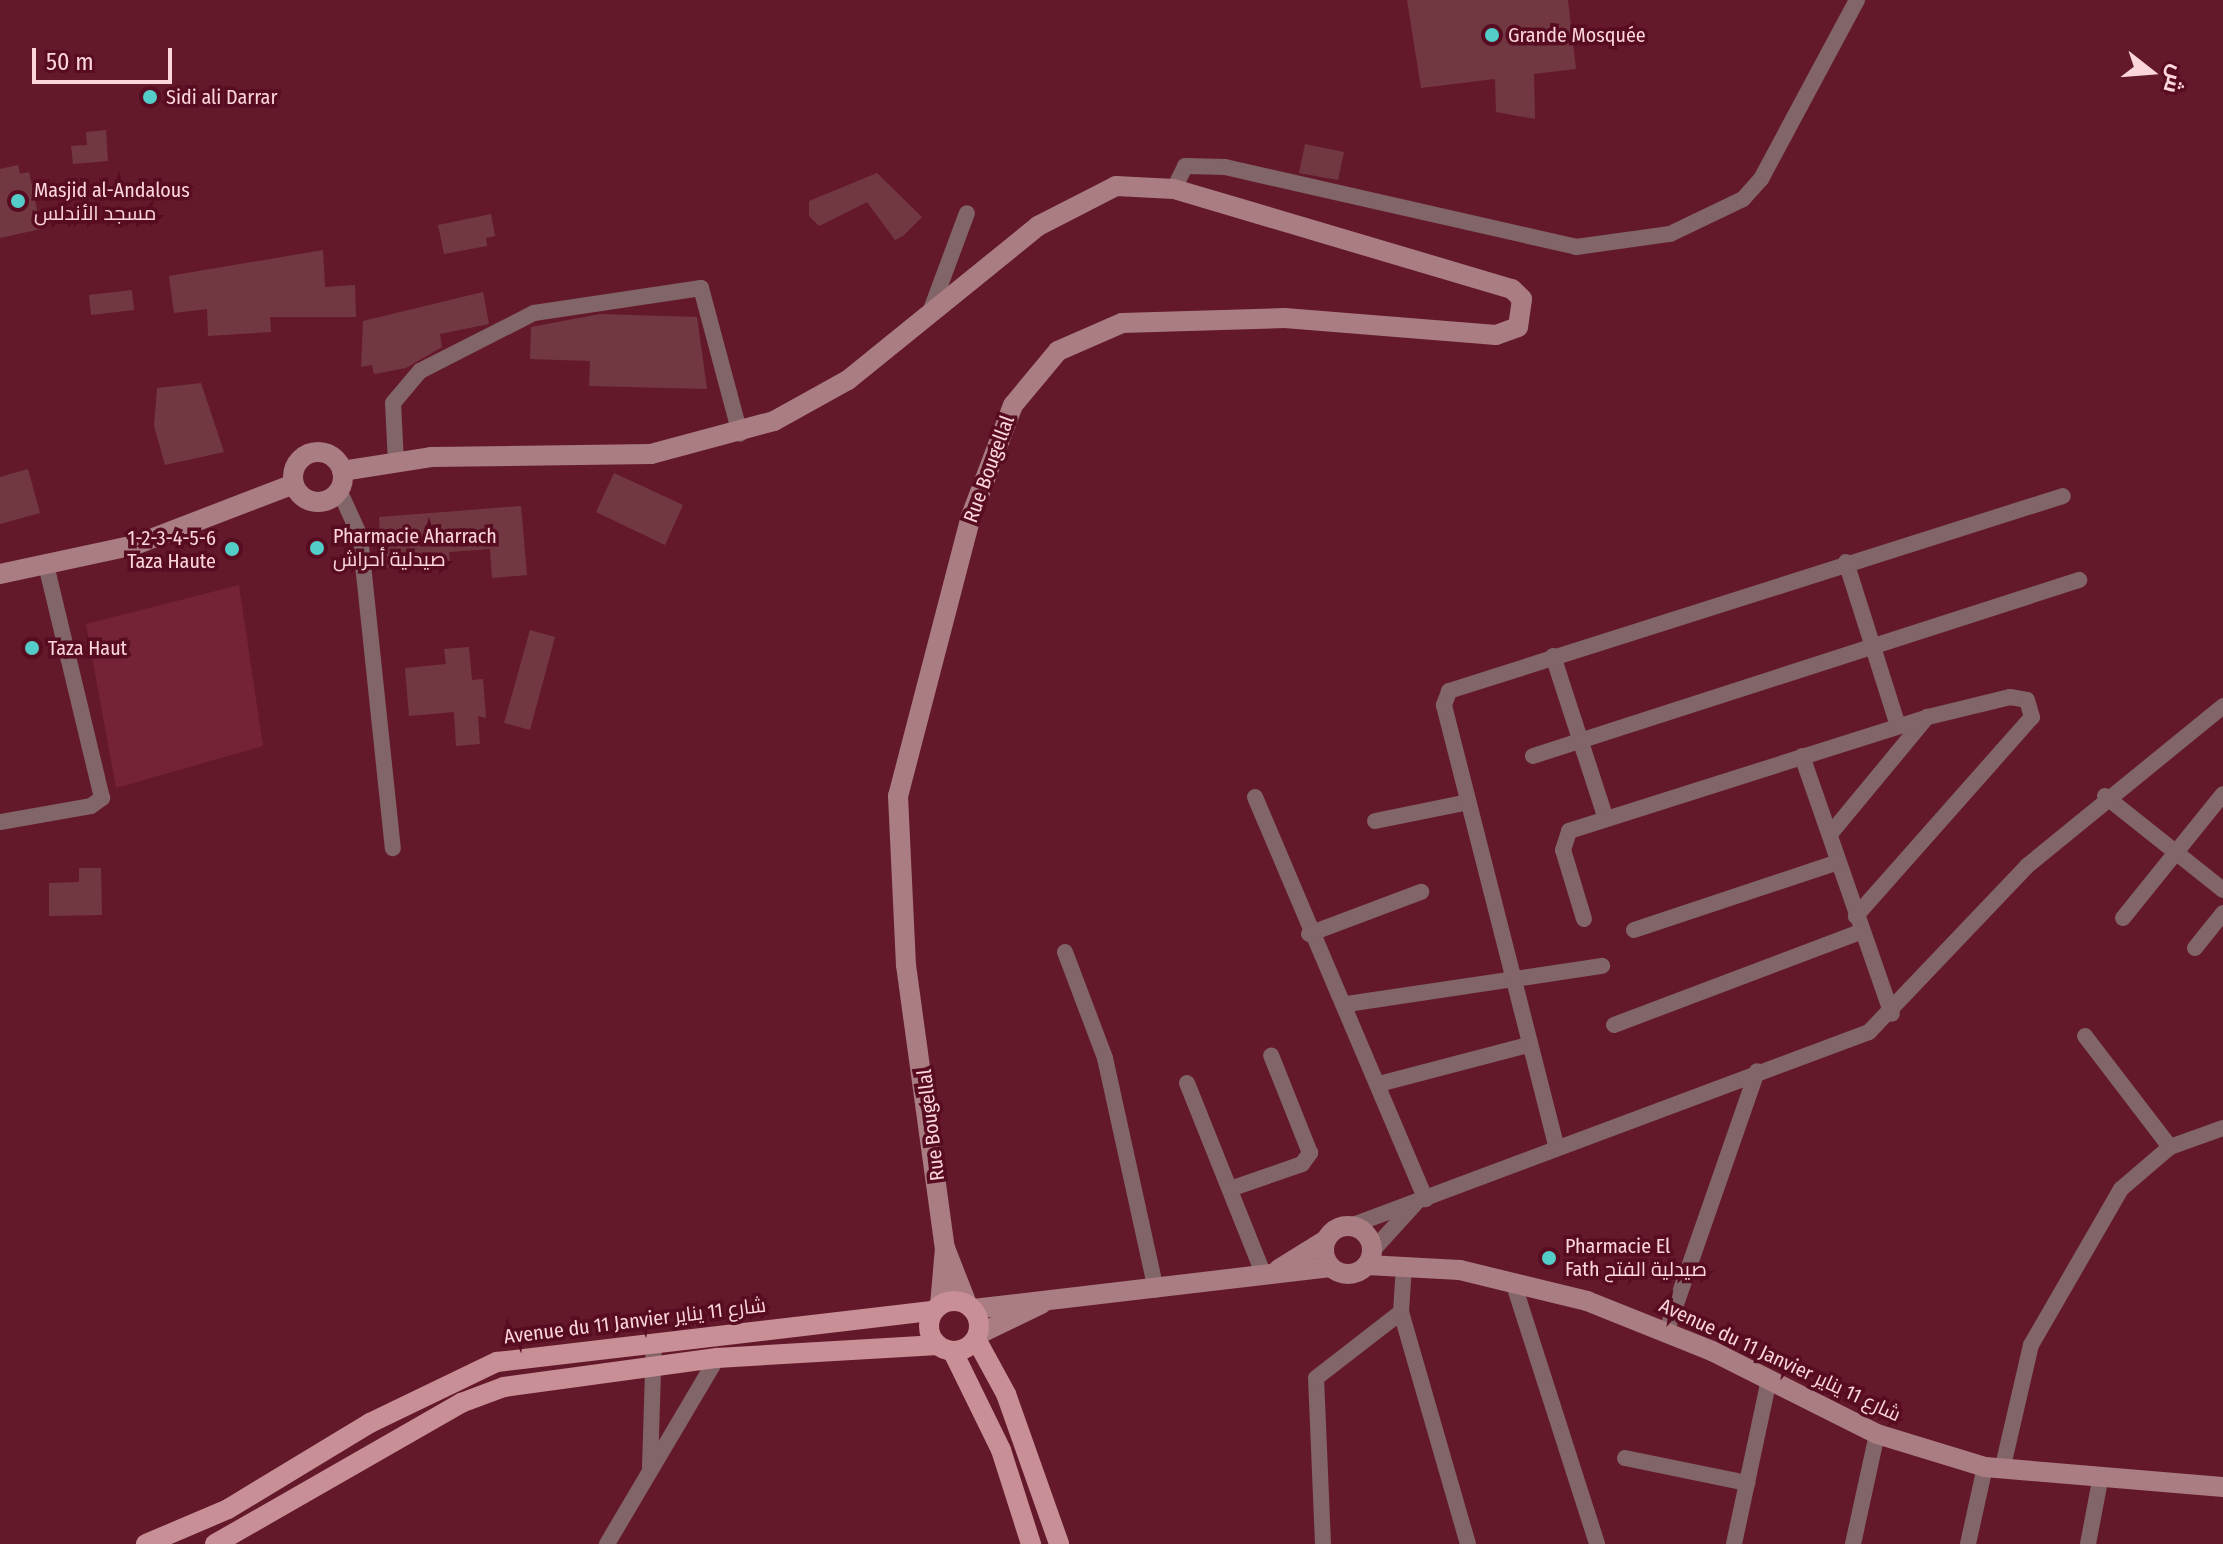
<!DOCTYPE html>
<meta charset="utf-8">
<style>
body{margin:0}
#map{position:relative;width:2223px;height:1544px;overflow:hidden;background:#64192b;font-family:"Fira Sans Condensed",Cairo,sans-serif}
div>[style]{position:absolute}
.built>*{inset:0;background:#742236}
.building>*{inset:0;background:#723842}
.street>*{height:16px;margin:-8px;padding:0 8px;transform-origin:8px;border-radius:8px;background:#816568}
.secondary>*{height:20px;margin:-10px;padding:0 10px;transform-origin:10px;border-radius:10px;background:#a97d82}
.secondary>.ring{margin:-10px;padding:0;box-sizing:content-box;background:none;border:20px solid #a97d82;border-radius:50%}
.primary>*{height:20px;margin:-10px;padding:0 10px;transform-origin:10px;border-radius:10px;background:#c88f96}
.primary>.ring{margin:-10px;padding:0;box-sizing:content-box;background:none;border:20px solid #c88f96;border-radius:50%}
.dots>*{width:22px;height:22px;translate:-50% -50%;box-sizing:border-box;border:4px solid #570c21;border-radius:50%}
span{translate:-50% -50%;white-space:nowrap;text-align:center;line-height:1.15;-webkit-text-stroke:7px #570c21;paint-order:stroke}
.poi-label{font-size:20px;color:#fcd6da}
.left{translate:0 -50%;text-align:left}
.right{translate:-100% -50%;text-align:right}
.street-label{font-size:20px;color:#fcd6da}
.north{position:absolute;left:2111px;top:32px;width:80px;height:80px;-webkit-text-stroke:6px #570c21;paint-order:stroke;rotate:107deg;font-size:22px;font-weight:700;line-height:32px;text-align:center;color:#fcd6da}
.north::after{content:'';display:block;margin:auto;width:28px;height:36px;background:#fcd6da;clip-path:polygon(50% 0,100% 100%,50% 72%,0 100%)}
.scale{position:absolute;left:32px;top:48px;width:140px;height:36px;box-sizing:border-box;border:4px solid #fcd6da;border-top:0;padding-left:10px;font-size:24px;line-height:28px;white-space:nowrap;color:#fcd6da;-webkit-text-stroke:6px #570c21;paint-order:stroke}
</style>
<div id="map">
<div class="built">
<i style="clip-path:polygon(239px 585px,263px 746px,116px 788px,86px 624px)"></i>
</div>
<div class="building">
<i style="clip-path:polygon(1407px 0,1568px 0,1576px 69px,1534px 74px,1535px 119px,1496px 112px,1495px 79px,1421px 88px)"></i>
<i style="clip-path:polygon(106px 130px,108px 161px,73px 164px,71px 146px,87px 145px,86px 132px)"></i>
<i style="clip-path:polygon(1305px 144px,1344px 152px,1338px 180px,1299px 173px)"></i>
<i style="clip-path:polygon(18px 165px,20px 174px,29px 172px,41px 229px,0 238px,0 169px)"></i>
<i style="clip-path:polygon(877px 173px,922px 217px,903px 236px,895px 240px,867px 202px,819px 226px,809px 216px,809px 201px)"></i>
<i style="clip-path:polygon(491px 214px,495px 236px,486px 238px,487px 246px,444px 254px,438px 225px)"></i>
<i style="clip-path:polygon(323px 250px,325px 287px,355px 285px,356px 317px,270px 317px,271px 332px,208px 336px,207px 309px,174px 313px,169px 276px)"></i>
<i style="clip-path:polygon(132px 290px,134px 310px,91px 315px,89px 295px)"></i>
<i style="clip-path:polygon(483px 292px,489px 324px,440px 334px,442px 347px,406px 368px,374px 374px,372px 365px,361px 367px,363px 321px)"></i>
<i style="clip-path:polygon(600px 314px,697px 317px,707px 389px,589px 386px,590px 361px,530px 359px,531px 327px)"></i>
<i style="clip-path:polygon(201px 383px,224px 452px,165px 465px,154px 426px,157px 388px)"></i>
<i style="clip-path:polygon(28px 469px,40px 513px,0 524px,0 477px)"></i>
<i style="clip-path:polygon(614px 473px,683px 505px,665px 545px,596px 512px)"></i>
<i style="clip-path:polygon(521px 506px,527px 575px,492px 578px,490px 549px,449px 552px,450px 562px,382px 568px,379px 517px)"></i>
<i style="clip-path:polygon(530px 630px,555px 637px,530px 730px,504px 723px)"></i>
<i style="clip-path:polygon(469px 647px,472px 680px,483px 679px,486px 718px,478px 716px,480px 744px,456px 746px,454px 712px,409px 716px,405px 668px,446px 664px,444px 649px)"></i>
<i style="clip-path:polygon(79px 868px,101px 868px,102px 915px,49px 916px,49px 883px,79px 882px)"></i>
</div>
<div class="street">
<i style="left:1174px;top:189px;width:25px;rotate:-64deg"></i>
<i style="left:1185px;top:166px;width:40px;rotate:1.4deg"></i>
<i style="left:1225px;top:167px;width:360px;rotate:12.8deg"></i>
<i style="left:1576px;top:247px;width:95px;rotate:-7.9deg"></i>
<i style="left:1670px;top:234px;width:81px;rotate:-25.6deg"></i>
<i style="left:1743px;top:199px;width:27px;rotate:-48deg"></i>
<i style="left:1761px;top:179px;width:203px;rotate:-61.8deg"></i>
<i style="left:932px;top:307px;width:100px;rotate:-69.6deg"></i>
<i style="left:396px;top:462px;width:59px;rotate:-92.9deg"></i>
<i style="left:393px;top:403px;width:42px;rotate:-49.8deg"></i>
<i style="left:420px;top:371px;width:128px;rotate:-27deg"></i>
<i style="left:534px;top:313px;width:169px;rotate:-8.5deg"></i>
<i style="left:701px;top:288px;width:151px;rotate:75deg"></i>
<i style="left:339px;top:490px;width:51px;rotate:65.5deg"></i>
<i style="left:360px;top:536px;width:314px;rotate:84deg"></i>
<i style="left:1846px;top:562px;width:172px;rotate:72.4deg"></i>
<i style="left:1553px;top:656px;width:168px;rotate:72deg"></i>
<i style="left:1533px;top:756px;width:574px;rotate:-17.87deg"></i>
<i style="left:1802px;top:756px;width:273px;rotate:70.8deg"></i>
<i style="left:2105px;top:796px;width:151px;rotate:38.5deg"></i>
<i style="left:1255px;top:797px;width:437px;rotate:67deg"></i>
<i style="left:1375px;top:821px;width:95px;rotate:-11.5deg"></i>
<i style="left:0;top:822px;width:92px;rotate:-10deg"></i>
<i style="left:91px;top:806px;width:14px;rotate:-36deg"></i>
<i style="left:102px;top:798px;width:240px;rotate:-103.5deg"></i>
<i style="left:1831px;top:833px;width:151px;rotate:-50.4deg"></i>
<i style="left:2123px;top:918px;width:159px;rotate:-51.1deg"></i>
<i style="left:1584px;top:919px;width:72px;rotate:-106.9deg"></i>
<i style="left:1563px;top:850px;width:20px;rotate:-72deg"></i>
<i style="left:1569px;top:831px;width:377px;rotate:-17.6deg"></i>
<i style="left:1928px;top:717px;width:84px;rotate:-13.7deg"></i>
<i style="left:2010px;top:697px;width:17px;rotate:10deg"></i>
<i style="left:2027px;top:700px;width:18px;rotate:74deg"></i>
<i style="left:2032px;top:717px;width:266px;rotate:131.5deg"></i>
<i style="left:1634px;top:930px;width:215px;rotate:-18.4deg"></i>
<i style="left:1309px;top:934px;width:120px;rotate:-20.6deg"></i>
<i style="left:2195px;top:948px;width:45px;rotate:-51.3deg"></i>
<i style="left:1065px;top:952px;width:113px;rotate:69.3deg"></i>
<i style="left:1105px;top:1058px;width:237px;rotate:77.6deg"></i>
<i style="left:1347px;top:1004px;width:258px;rotate:-8.5deg"></i>
<i style="left:1614px;top:1025px;width:263px;rotate:-20.7deg"></i>
<i style="left:2085px;top:1036px;width:140px;rotate:52.6deg"></i>
<i style="left:1187px;top:1083px;width:205px;rotate:68.2deg"></i>
<i style="left:1379px;top:1084px;width:154px;rotate:-14.7deg"></i>
<i style="left:1556px;top:1145px;width:454px;rotate:-104.3deg"></i>
<i style="left:1444px;top:705px;width:15px;rotate:-70deg"></i>
<i style="left:1449px;top:691px;width:644px;rotate:-17.62deg"></i>
<i style="left:1230px;top:1189px;width:76px;rotate:-19.1deg"></i>
<i style="left:1302px;top:1164px;width:14px;rotate:-54deg"></i>
<i style="left:1310px;top:1153px;width:105px;rotate:-111.7deg"></i>
<i style="left:1353px;top:1225px;width:551px;rotate:-20.51deg"></i>
<i style="left:1869px;top:1032px;width:229px;rotate:-46.4deg"></i>
<i style="left:2027px;top:866px;width:253px;rotate:-39.2deg"></i>
<i style="left:1373px;top:1250px;width:62px;rotate:-47.6deg"></i>
<i style="left:1513px;top:1282px;width:275px;rotate:72.2deg"></i>
<i style="left:1401px;top:1312px;width:241px;rotate:73.9deg"></i>
<i style="left:1667px;top:1330px;width:274px;rotate:-70.8deg"></i>
<i style="left:1625px;top:1458px;width:125px;rotate:11.6deg"></i>
<i style="left:2003px;top:1466px;width:124px;rotate:-77deg"></i>
<i style="left:2031px;top:1345px;width:180px;rotate:-60deg"></i>
<i style="left:2121px;top:1189px;width:65px;rotate:-40.6deg"></i>
<i style="left:2170px;top:1147px;width:56px;rotate:-19.7deg"></i>
<i style="left:650px;top:1467px;width:125px;rotate:-88.2deg"></i>
<i style="left:607px;top:1544px;width:216px;rotate:-59.4deg"></i>
<i style="left:1323px;top:1544px;width:166px;rotate:-92.4deg"></i>
<i style="left:1316px;top:1378px;width:108px;rotate:-37.8deg"></i>
<i style="left:1401px;top:1312px;width:47px;rotate:-86.3deg"></i>
<i style="left:1734px;top:1544px;width:168px;rotate:-78deg"></i>
<i style="left:1853px;top:1544px;width:113px;rotate:-77.7deg"></i>
<i style="left:1968px;top:1544px;width:79px;rotate:-77.6deg"></i>
<i style="left:2088px;top:1544px;width:70px;rotate:-79.3deg"></i>
</div>
<div class="secondary">
<i class="ring" style="left:293px;top:452px;width:30px;height:30px"></i>
<i style="left:342px;top:471px;width:90px;rotate:-8.9deg"></i>
<i style="left:431px;top:457px;width:220px;rotate:-0.8deg"></i>
<i style="left:651px;top:454px;width:127px;rotate:-15deg"></i>
<i style="left:774px;top:421px;width:85px;rotate:-29deg"></i>
<i style="left:848px;top:380px;width:245px;rotate:-39deg"></i>
<i style="left:1038px;top:226px;width:88px;rotate:-27.1deg"></i>
<i style="left:1116px;top:186px;width:58px;rotate:3deg"></i>
<i style="left:1174px;top:189px;width:352px;rotate:16.5deg"></i>
<i style="left:1512px;top:289px;width:14px;rotate:45deg"></i>
<i style="left:1522px;top:299px;width:28px;rotate:98deg"></i>
<i style="left:1518px;top:327px;width:23px;rotate:160deg"></i>
<i style="left:1496px;top:335px;width:212px;rotate:-175.4deg"></i>
<i style="left:1285px;top:318px;width:163px;rotate:178.2deg"></i>
<i style="left:1122px;top:323px;width:70px;rotate:156.4deg"></i>
<i style="left:1058px;top:351px;width:70px;rotate:129.8deg"></i>
<i style="left:1013px;top:405px;width:119px;rotate:110.7deg"></i>
<i style="left:971px;top:516px;width:289px;rotate:104.6deg"></i>
<i style="left:898px;top:796px;width:169px;rotate:87.3deg"></i>
<i style="left:906px;top:965px;width:286px;rotate:82.2deg"></i>
<i style="left:945px;top:1248px;width:57px;rotate:95deg"></i>
<i style="left:0;top:574px;width:138px;rotate:-12.1deg"></i>
<i style="left:135px;top:545px;width:170px;rotate:-21deg"></i>
<i class="ring" style="left:1324px;top:1226px;width:28px;height:28px"></i>
<i style="left:945px;top:1248px;width:60px;rotate:68.6deg"></i>
<i style="left:1367px;top:1265px;width:93px;rotate:3.1deg"></i>
<i style="left:1460px;top:1270px;width:131px;rotate:13.7deg"></i>
<i style="left:1587px;top:1301px;width:135px;rotate:21.8deg"></i>
<i style="left:1712px;top:1351px;width:185px;rotate:26.7deg"></i>
<i style="left:1877px;top:1434px;width:113px;rotate:17deg"></i>
<i style="left:1985px;top:1467px;width:239px;rotate:4.8deg"></i>
<i style="left:1279px;top:1269px;width:55px;rotate:-31.7deg"></i>
<i style="left:973px;top:1309px;width:360px;rotate:-6.7deg"></i>
<i style="left:979px;top:1334px;width:69px;rotate:-25.8deg"></i>
</div>
<div class="primary">
<i class="ring" style="left:929px;top:1301px;width:30px;height:30px"></i>
<i style="left:976px;top:1339px;width:63px;rotate:61.4deg"></i>
<i style="left:1006px;top:1394px;width:159px;rotate:70.5deg"></i>
<i style="left:953px;top:1352px;width:109px;rotate:63.9deg"></i>
<i style="left:1001px;top:1450px;width:99px;rotate:72.3deg"></i>
<i style="left:146px;top:1544px;width:89px;rotate:-23.1deg"></i>
<i style="left:228px;top:1509px;width:166px;rotate:-31.2deg"></i>
<i style="left:370px;top:1423px;width:141px;rotate:-25.7deg"></i>
<i style="left:497px;top:1362px;width:440px;rotate:-6.7deg"></i>
<i style="left:215px;top:1544px;width:284px;rotate:-29.8deg"></i>
<i style="left:461px;top:1403px;width:46px;rotate:-20.4deg"></i>
<i style="left:504px;top:1387px;width:215px;rotate:-7.8deg"></i>
<i style="left:717px;top:1358px;width:221px;rotate:-3.4deg"></i>
</div>
<div class="dots">
<i style="left:1492px;top:35px;background:#54cdc8"></i>
<i style="left:150px;top:97px;background:#54cdc8"></i>
<i style="left:18px;top:201px;background:#54cdc8"></i>
<i style="left:317px;top:548px;background:#54cdc8"></i>
<i style="left:232px;top:549px;background:#54cdc8"></i>
<i style="left:32px;top:648px;background:#54cdc8"></i>
<i style="left:1549px;top:1258px;background:#54cdc8"></i>
</div>
<div class="poi-label">
<span class="left" style="left:1508px;top:35px">Grande Mosquée</span>
<span class="left" style="left:166px;top:97px">Sidi ali Darrar</span>
<span class="left" style="left:34px;top:202px">Masjid al-Andalous<br>مسجد الأندلس</span>
<span class="left" style="left:333px;top:548px">Pharmacie Aharrach<br>صيدلية أحراش</span>
<span class="right" style="left:216px;top:550px">1-2-3-4-5-6<br>Taza Haute</span>
<span class="left" style="left:48px;top:648px">Taza Haut</span>
<span class="left" style="left:1565px;top:1258px">Pharmacie El<br>Fath صيدلية الفتح</span>
</div>
<div class="street-label">
<span style="left:989px;top:469px;rotate:-70deg">Rue Bougellal</span>
<span style="left:931px;top:1125px;rotate:-97deg">Rue Bougellal</span>
<span style="left:635px;top:1321px;rotate:-7deg">Avenue du 11 Janvier شارع 11 يناير</span>
<span style="left:1780px;top:1360px;rotate:25deg">Avenue du 11 Janvier شارع 11 يناير</span>
</div>
<div class="north">ش</div>
<div class="scale">50 m</div>
</div>
